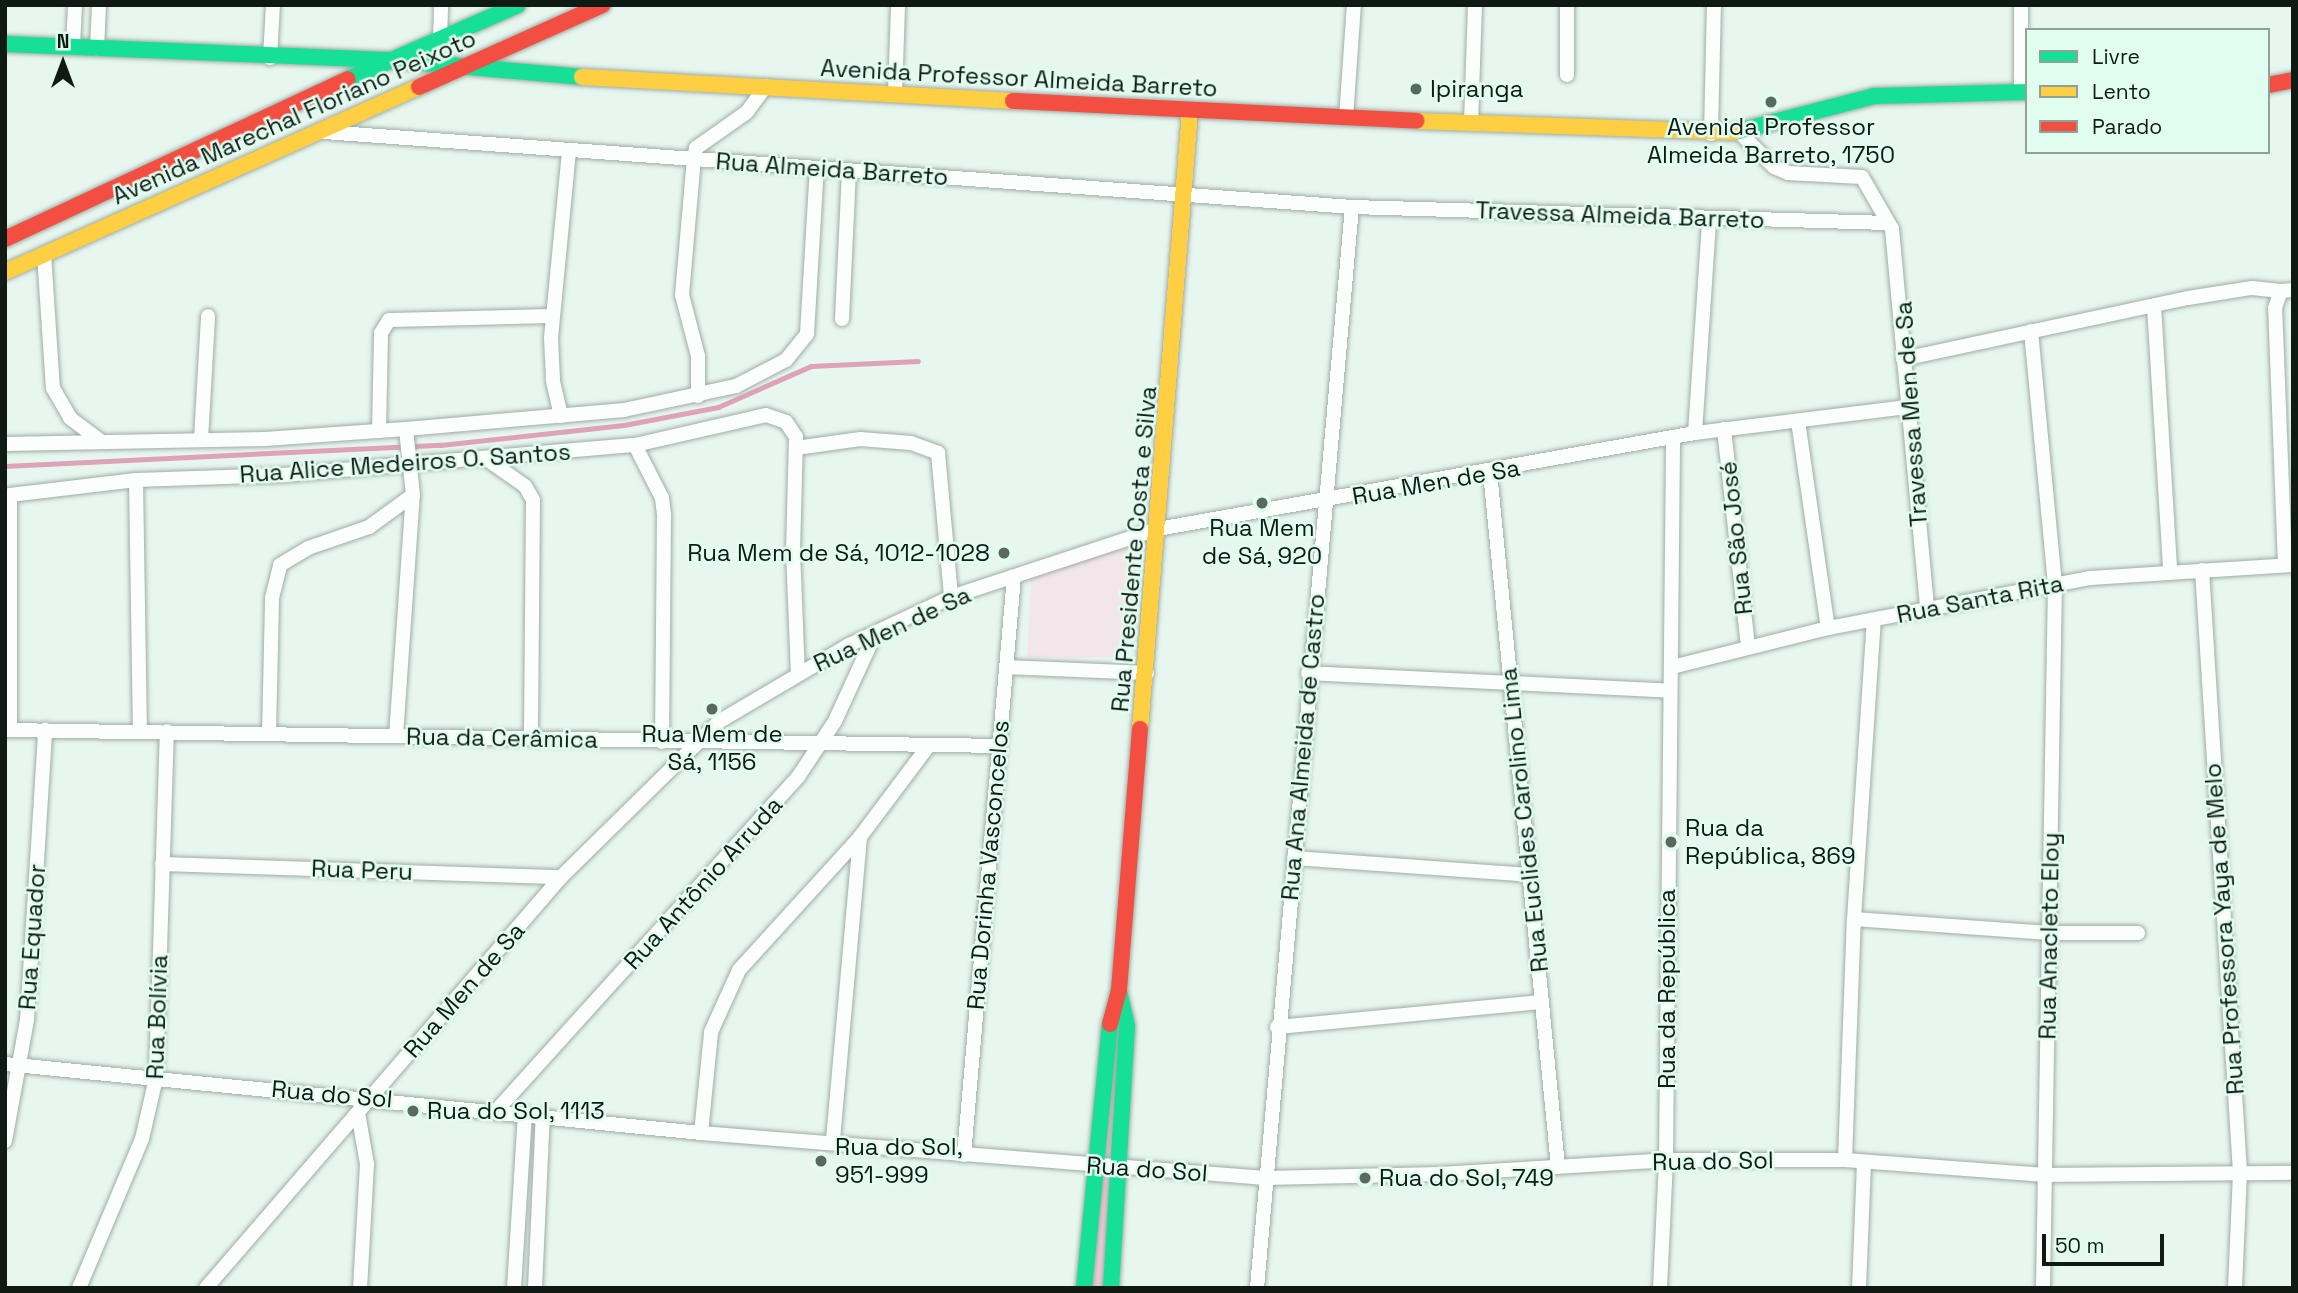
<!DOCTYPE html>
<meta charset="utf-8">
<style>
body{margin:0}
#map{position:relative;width:2298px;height:1293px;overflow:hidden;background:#e7f7ef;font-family:"Space Grotesk",sans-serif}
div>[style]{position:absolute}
.green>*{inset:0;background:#f3e6ea}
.forest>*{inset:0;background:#f1ceda}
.stream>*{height:5px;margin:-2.5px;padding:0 2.5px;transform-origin:2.5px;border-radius:2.5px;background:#dea3b8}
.roads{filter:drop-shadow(0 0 2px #9faca5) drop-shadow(0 0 2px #9faca5)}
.street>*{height:14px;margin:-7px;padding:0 7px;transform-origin:7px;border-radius:7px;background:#fbfefd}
.fast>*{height:16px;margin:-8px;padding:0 8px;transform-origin:8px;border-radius:8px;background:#16e098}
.slow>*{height:16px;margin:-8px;padding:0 8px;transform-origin:8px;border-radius:8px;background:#ffcf43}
.jam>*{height:16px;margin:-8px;padding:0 8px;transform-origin:8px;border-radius:8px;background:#f24e42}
.dots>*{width:19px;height:19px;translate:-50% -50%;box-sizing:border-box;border:4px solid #e1fdf0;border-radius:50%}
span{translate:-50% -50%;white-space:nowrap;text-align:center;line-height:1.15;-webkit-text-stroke:5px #e1fdf0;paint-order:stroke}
.street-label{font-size:24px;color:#101a15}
.poi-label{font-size:24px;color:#101a15}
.left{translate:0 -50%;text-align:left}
.right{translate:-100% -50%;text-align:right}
.frame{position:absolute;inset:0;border:7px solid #101a15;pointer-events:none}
.legend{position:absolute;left:2025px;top:28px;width:245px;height:126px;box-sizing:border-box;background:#e1fdf0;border:2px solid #8da298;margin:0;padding:9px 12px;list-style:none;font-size:21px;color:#101a15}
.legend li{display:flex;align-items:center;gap:14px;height:35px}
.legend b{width:35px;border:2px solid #8da298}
.north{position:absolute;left:28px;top:28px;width:70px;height:70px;-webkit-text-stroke:5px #e1fdf0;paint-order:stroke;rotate:0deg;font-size:19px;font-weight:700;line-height:28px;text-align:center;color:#101a15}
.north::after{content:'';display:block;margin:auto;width:24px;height:32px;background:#101a15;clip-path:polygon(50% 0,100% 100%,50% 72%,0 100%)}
.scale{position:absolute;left:2042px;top:1234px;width:122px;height:32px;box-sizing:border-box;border:4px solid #101a15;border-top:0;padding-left:9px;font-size:21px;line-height:24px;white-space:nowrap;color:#101a15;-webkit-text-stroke:5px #e1fdf0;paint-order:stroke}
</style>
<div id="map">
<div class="green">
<i style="clip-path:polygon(1140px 534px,1127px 657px,1027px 658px,1032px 566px)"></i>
</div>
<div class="forest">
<i style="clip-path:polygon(1119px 1000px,1107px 1288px,1091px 1288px)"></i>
</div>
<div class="stream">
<i style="left:5px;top:466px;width:436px;rotate:-2.8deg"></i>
<i style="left:440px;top:445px;width:185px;rotate:-6.2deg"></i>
<i style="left:624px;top:425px;width:96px;rotate:-10.8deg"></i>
<i style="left:718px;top:407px;width:102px;rotate:-23.8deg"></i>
<i style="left:811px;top:366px;width:107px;rotate:-2.7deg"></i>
</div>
<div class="roads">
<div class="street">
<i style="left:2021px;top:5px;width:87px;rotate:90deg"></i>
<i style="left:440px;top:38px;width:33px;rotate:-88deg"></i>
<i style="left:73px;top:47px;width:42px;rotate:-87.3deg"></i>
<i style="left:97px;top:49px;width:44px;rotate:-87.4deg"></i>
<i style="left:270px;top:58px;width:53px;rotate:-86.8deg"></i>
<i style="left:1567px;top:75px;width:70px;rotate:-90deg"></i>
<i style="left:895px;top:93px;width:88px;rotate:-88deg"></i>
<i style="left:1346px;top:118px;width:113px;rotate:-86deg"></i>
<i style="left:1471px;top:124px;width:119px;rotate:-88.1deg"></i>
<i style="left:324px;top:132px;width:1031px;rotate:4.17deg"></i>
<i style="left:1352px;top:207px;width:535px;rotate:1.71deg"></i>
<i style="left:1739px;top:132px;width:49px;rotate:45deg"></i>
<i style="left:1774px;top:167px;width:15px;rotate:23deg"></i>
<i style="left:1788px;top:173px;width:74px;rotate:3.1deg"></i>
<i style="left:1862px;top:177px;width:60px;rotate:60deg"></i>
<i style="left:1892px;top:229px;width:381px;rotate:84.7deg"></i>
<i style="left:1711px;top:134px;width:129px;rotate:-88.7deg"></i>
<i style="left:44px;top:254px;width:134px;rotate:86.2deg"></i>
<i style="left:53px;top:388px;width:34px;rotate:60deg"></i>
<i style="left:70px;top:418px;width:38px;rotate:37deg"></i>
<i style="left:2154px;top:306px;width:265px;rotate:86.5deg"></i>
<i style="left:842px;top:319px;width:149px;rotate:-87.3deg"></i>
<i style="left:2031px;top:331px;width:254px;rotate:84.6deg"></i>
<i style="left:2055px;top:584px;width:704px;rotate:90.98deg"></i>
<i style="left:1903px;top:359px;width:291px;rotate:-12.1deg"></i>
<i style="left:2188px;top:298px;width:65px;rotate:-8.9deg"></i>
<i style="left:2252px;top:288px;width:29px;rotate:6deg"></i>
<i style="left:698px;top:396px;width:40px;rotate:-90deg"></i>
<i style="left:698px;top:356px;width:63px;rotate:-104.7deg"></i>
<i style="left:682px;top:295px;width:137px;rotate:-85deg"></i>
<i style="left:694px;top:159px;width:11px;rotate:-80deg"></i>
<i style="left:696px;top:148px;width:62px;rotate:-35.2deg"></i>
<i style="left:747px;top:112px;width:32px;rotate:-54deg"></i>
<i style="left:561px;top:416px;width:37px;rotate:-103deg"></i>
<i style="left:553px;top:380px;width:42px;rotate:-92.7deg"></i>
<i style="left:551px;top:338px;width:189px;rotate:-84.5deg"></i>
<i style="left:1798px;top:421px;width:209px;rotate:81.8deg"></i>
<i style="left:1724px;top:429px;width:219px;rotate:83.7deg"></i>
<i style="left:379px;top:431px;width:98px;rotate:-88.8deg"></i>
<i style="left:381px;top:333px;width:15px;rotate:-58deg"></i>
<i style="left:389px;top:320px;width:164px;rotate:-1.4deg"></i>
<i style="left:1695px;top:433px;width:213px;rotate:-86.2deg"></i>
<i style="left:201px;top:439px;width:123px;rotate:-86.7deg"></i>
<i style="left:5px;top:444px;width:260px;rotate:-1.1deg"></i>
<i style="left:265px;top:439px;width:141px;rotate:-4.1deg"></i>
<i style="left:406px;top:429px;width:219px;rotate:-5deg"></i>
<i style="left:624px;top:410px;width:115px;rotate:-12.1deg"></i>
<i style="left:736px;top:386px;width:56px;rotate:-27.5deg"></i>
<i style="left:786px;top:360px;width:33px;rotate:-51deg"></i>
<i style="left:807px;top:334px;width:166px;rotate:-86.6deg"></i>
<i style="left:635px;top:445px;width:59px;rotate:63deg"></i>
<i style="left:662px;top:498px;width:17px;rotate:83deg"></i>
<i style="left:664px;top:515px;width:227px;rotate:90.5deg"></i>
<i style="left:796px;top:448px;width:65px;rotate:-8deg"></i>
<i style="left:860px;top:439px;width:51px;rotate:4.5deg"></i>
<i style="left:911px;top:443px;width:29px;rotate:20deg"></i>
<i style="left:938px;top:453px;width:145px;rotate:84.8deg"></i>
<i style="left:488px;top:460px;width:45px;rotate:35.1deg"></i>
<i style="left:525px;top:486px;width:16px;rotate:60deg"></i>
<i style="left:533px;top:500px;width:238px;rotate:90.5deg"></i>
<i style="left:1490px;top:472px;width:698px;rotate:84.41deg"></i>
<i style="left:136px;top:480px;width:251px;rotate:89.1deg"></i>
<i style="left:2285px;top:565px;width:257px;rotate:-92.2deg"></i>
<i style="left:2275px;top:308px;width:18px;rotate:-71deg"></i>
<i style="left:2281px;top:291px;width:12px;rotate:-5deg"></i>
<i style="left:2202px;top:570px;width:604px;rotate:86.39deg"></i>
<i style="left:2240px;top:1173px;width:115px;rotate:92.5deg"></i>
<i style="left:1006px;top:667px;width:141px;rotate:2.4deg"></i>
<i style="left:1672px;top:667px;width:161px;rotate:-14deg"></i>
<i style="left:1828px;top:628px;width:267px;rotate:-10.8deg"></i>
<i style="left:2090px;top:578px;width:203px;rotate:-3.7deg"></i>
<i style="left:1308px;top:673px;width:362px;rotate:2.8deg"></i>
<i style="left:5px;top:730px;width:993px;rotate:0.92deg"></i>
<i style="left:10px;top:730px;width:235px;rotate:-90deg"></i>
<i style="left:10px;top:495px;width:127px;rotate:-6.8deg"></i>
<i style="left:136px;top:480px;width:148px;rotate:-1.9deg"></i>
<i style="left:284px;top:475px;width:352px;rotate:-4.9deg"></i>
<i style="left:635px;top:445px;width:134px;rotate:-12.9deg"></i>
<i style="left:766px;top:415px;width:21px;rotate:19deg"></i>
<i style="left:786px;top:422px;width:18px;rotate:56deg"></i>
<i style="left:796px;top:437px;width:114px;rotate:91.5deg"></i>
<i style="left:793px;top:551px;width:123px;rotate:87.7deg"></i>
<i style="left:269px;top:734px;width:136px;rotate:-88.7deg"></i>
<i style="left:272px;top:598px;width:34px;rotate:-76deg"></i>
<i style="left:280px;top:565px;width:33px;rotate:-31deg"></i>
<i style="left:308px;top:548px;width:65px;rotate:-19deg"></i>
<i style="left:369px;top:527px;width:54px;rotate:-36deg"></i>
<i style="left:396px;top:736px;width:242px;rotate:-86deg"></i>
<i style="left:413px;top:495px;width:66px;rotate:-96.1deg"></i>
<i style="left:1294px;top:858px;width:236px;rotate:4.1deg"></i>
<i style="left:162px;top:864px;width:399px;rotate:1.9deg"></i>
<i style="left:1854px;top:919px;width:196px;rotate:4.1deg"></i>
<i style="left:2049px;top:933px;width:89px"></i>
<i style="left:1277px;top:1027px;width:266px;rotate:-5.4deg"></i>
<i style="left:5px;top:1064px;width:699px;rotate:5.66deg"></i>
<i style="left:701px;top:1133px;width:566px;rotate:4.56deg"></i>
<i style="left:1265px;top:1178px;width:175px;rotate:-1.3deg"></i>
<i style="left:1440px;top:1174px;width:226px;rotate:-3.5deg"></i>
<i style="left:1666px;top:1160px;width:179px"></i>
<i style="left:1845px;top:1160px;width:201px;rotate:4.3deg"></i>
<i style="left:2045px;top:1175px;width:248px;rotate:-0.5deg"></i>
<i style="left:497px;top:1110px;width:449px;rotate:-47.9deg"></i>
<i style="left:798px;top:777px;width:67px;rotate:-56.5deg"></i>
<i style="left:835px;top:721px;width:96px;rotate:-65.3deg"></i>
<i style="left:358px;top:1113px;width:52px;rotate:80deg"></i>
<i style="left:367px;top:1164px;width:124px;rotate:93.2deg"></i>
<i style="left:701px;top:1133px;width:101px;rotate:-84.3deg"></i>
<i style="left:711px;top:1032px;width:68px;rotate:-65.7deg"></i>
<i style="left:739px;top:970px;width:180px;rotate:-47.7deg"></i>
<i style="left:860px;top:837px;width:115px;rotate:-53.1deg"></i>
<i style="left:833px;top:1140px;width:304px;rotate:-84.9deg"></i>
<i style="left:5px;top:1141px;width:123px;rotate:-79.7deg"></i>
<i style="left:27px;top:1020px;width:291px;rotate:-86.4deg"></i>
<i style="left:964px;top:1155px;width:581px;rotate:-85.06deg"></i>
<i style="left:1845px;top:1160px;width:241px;rotate:-87.9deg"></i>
<i style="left:1854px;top:919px;width:300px;rotate:-86.2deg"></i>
<i style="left:79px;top:1288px;width:162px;rotate:-67.1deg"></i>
<i style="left:142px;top:1139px;width:63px;rotate:-77.1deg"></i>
<i style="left:156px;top:1078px;width:347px;rotate:-88.2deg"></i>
<i style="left:206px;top:1288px;width:543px;rotate:-49.18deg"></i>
<i style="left:561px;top:877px;width:223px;rotate:-44.5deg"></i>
<i style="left:720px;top:721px;width:150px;rotate:-30.5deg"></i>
<i style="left:849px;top:645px;width:113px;rotate:-25.2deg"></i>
<i style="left:951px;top:597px;width:218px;rotate:-18.2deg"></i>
<i style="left:1158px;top:529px;width:546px;rotate:-10.14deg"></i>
<i style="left:1695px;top:433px;width:215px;rotate:-7deg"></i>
<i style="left:514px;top:1288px;width:175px;rotate:-86.4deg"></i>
<i style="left:535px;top:1288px;width:173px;rotate:-87.4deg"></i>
<i style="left:1257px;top:1288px;width:1085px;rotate:-84.98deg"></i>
<i style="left:1660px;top:1288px;width:128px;rotate:-87.3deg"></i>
<i style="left:1666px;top:1160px;width:721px;rotate:-89.44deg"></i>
<i style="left:1859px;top:1288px;width:125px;rotate:-87.7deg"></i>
</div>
<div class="fast">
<i style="left:5px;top:44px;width:387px;rotate:2.4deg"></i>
<i style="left:392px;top:60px;width:191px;rotate:5.1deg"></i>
<i style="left:348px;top:79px;width:185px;rotate:-23.5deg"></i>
<i style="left:1735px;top:132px;width:144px;rotate:-14.5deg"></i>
<i style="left:1874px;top:96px;width:153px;rotate:-1.5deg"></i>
<i style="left:1084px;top:1288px;width:265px;rotate:-84.4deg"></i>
<i style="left:1111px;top:1288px;width:262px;rotate:-86.5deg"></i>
<i style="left:1127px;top:1026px;width:37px;rotate:-103deg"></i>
</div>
<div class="slow">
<i style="left:582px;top:77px;width:432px;rotate:3.2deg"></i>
<i style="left:1417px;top:121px;width:318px;rotate:2deg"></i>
<i style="left:5px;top:272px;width:453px;rotate:-24.1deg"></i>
<i style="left:1140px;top:729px;width:620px;rotate:-85.37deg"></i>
</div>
<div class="jam">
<i style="left:2268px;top:85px;width:25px;rotate:-11deg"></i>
<i style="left:419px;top:87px;width:201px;rotate:-24.1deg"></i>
<i style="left:1013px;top:101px;width:404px;rotate:2.8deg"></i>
<i style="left:5px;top:239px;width:378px;rotate:-25deg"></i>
<i style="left:1110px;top:1024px;width:35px;rotate:-75deg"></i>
<i style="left:1119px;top:990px;width:262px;rotate:-85.4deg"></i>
</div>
</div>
<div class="dots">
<i style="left:1416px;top:89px;background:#5b6761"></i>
<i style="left:1771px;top:102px;background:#5b6761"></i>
<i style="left:1262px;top:503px;background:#5b6761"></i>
<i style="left:1004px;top:553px;background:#5b6761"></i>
<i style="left:712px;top:709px;background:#5b6761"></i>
<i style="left:1671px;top:842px;background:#5b6761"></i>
<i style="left:413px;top:1111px;background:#5b6761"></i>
<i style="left:821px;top:1161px;background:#5b6761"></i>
<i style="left:1365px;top:1178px;background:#5b6761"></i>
</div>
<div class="street-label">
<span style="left:1019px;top:78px;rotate:3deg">Avenida Professor Almeida Barreto</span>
<span style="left:294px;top:117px;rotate:-24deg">Avenida Marechal Floriano Peixoto</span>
<span style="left:832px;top:169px;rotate:4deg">Rua Almeida Barreto</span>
<span style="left:1620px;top:215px;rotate:2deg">Travessa Almeida Barreto</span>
<span style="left:1911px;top:414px;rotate:-94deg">Travessa Men de Sa</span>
<span style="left:405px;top:463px;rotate:-4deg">Rua Alice Medeiros O. Santos</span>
<span style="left:1436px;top:482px;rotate:-10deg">Rua Men de Sa</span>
<span style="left:1736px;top:538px;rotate:-96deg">Rua São José</span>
<span style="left:1134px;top:549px;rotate:-85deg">Rua Presidente Costa e Silva</span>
<span style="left:1980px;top:599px;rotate:-11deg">Rua Santa Rita</span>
<span style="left:892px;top:629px;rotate:-25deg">Rua Men de Sa</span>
<span style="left:502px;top:738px;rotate:1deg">Rua da Cerâmica</span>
<span style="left:1303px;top:747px;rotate:-85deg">Rua Ana Almeida de Castro</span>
<span style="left:1524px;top:820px;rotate:-96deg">Rua Euclides Carolino Lima</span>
<span style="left:988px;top:865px;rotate:-85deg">Rua Dorinha Vasconcelos</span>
<span style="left:362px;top:870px;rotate:2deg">Rua Peru</span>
<span style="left:703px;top:883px;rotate:-48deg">Rua Antônio Arruda</span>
<span style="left:2224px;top:929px;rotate:-94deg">Rua Professora Yaya de Melo</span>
<span style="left:2049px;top:936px;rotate:-89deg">Rua Anacleto Eloy</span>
<span style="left:32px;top:937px;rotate:-86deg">Rua Equador</span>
<span style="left:1667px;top:989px;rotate:-90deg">Rua da República</span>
<span style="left:464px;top:990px;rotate:-49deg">Rua Men de Sa</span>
<span style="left:157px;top:1017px;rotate:-88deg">Rua Bolívia</span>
<span style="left:332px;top:1094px;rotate:5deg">Rua do Sol</span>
<span style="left:1713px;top:1161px;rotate:-1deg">Rua do Sol</span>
<span style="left:1147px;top:1169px;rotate:4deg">Rua do Sol</span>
</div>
<div class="poi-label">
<span class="left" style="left:1430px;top:89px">Ipiranga</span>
<span style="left:1771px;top:141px">Avenida Professor<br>Almeida Barreto, 1750</span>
<span style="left:1262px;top:542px">Rua Mem<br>de Sá, 920</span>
<span class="right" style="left:990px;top:553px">Rua Mem de Sá, 1012-1028</span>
<span style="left:712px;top:748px">Rua Mem de<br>Sá, 1156</span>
<span class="left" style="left:1685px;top:842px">Rua da<br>República, 869</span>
<span class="left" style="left:427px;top:1111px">Rua do Sol, 1113</span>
<span class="left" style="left:835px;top:1161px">Rua do Sol,<br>951-999</span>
<span class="left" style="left:1379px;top:1178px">Rua do Sol, 749</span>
</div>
<div class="frame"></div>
<ul class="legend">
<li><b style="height:9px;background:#16e098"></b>Livre</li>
<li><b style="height:9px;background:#ffcf43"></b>Lento</li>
<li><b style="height:9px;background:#f24e42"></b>Parado</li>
</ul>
<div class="north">N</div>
<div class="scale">50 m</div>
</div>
